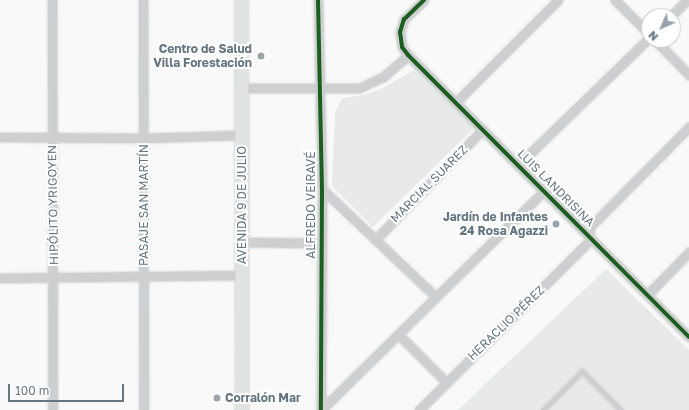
<!DOCTYPE html>
<meta charset="utf-8">
<style>
body{margin:0}
#map{position:relative;width:689px;height:410px;overflow:hidden;background:#f9f9f9;font-family:"Golos Text",sans-serif}
div>[style]{position:absolute}
.built>*{inset:0;background:#e8e9e9}
.roads{filter:drop-shadow(0 0 1px #d5d6d7) drop-shadow(0 0 1px #d5d6d7)}
.lane>*{height:4.5px;margin:-2.25px;padding:0 2.25px;transform-origin:2.25px;border-radius:2.25px;background:#cecfd0}
.street>*{height:9px;margin:-4.5px;padding:0 4.5px;transform-origin:4.5px;border-radius:4.5px;background:#cecfd0}
.secondary>*{height:13px;margin:-6.5px;padding:0 6.5px;transform-origin:6.5px;border-radius:6.5px;background:#e1e2e2}
.cycleway>*{height:4px;margin:-2px;padding:0 2px;transform-origin:2px;border-radius:2px;background:#1b5e20}
.dots>*{width:11px;height:11px;translate:-50% -50%;box-sizing:border-box;border:2px solid #fff;border-radius:50%}
span{translate:-50% -50%;white-space:nowrap;text-align:center;line-height:1.15;-webkit-text-stroke:4px #fff;paint-order:stroke}
.poi-label{font-size:12px;color:#657683;font-weight:700}
.right{translate:-100% -50%;text-align:right}
.left{translate:0 -50%;text-align:left}
.street-label{font-size:12px;color:#657683}
.north{position:absolute;left:641px;top:8px;width:40px;height:40px;box-sizing:border-box;background:#fff;border:1px solid #c1c8cd;border-radius:50%;rotate:225deg;font-size:11px;font-weight:700;line-height:16px;text-align:center;color:#657683}
.north::after{content:'';display:block;margin:auto;width:14px;height:18px;background:#99a4ac;clip-path:polygon(50% 0,100% 100%,50% 72%,0 100%)}
.scale{position:absolute;left:8px;top:384px;width:116px;height:18px;box-sizing:border-box;border:2px solid #657683;border-top:0;padding-left:5px;font-size:12px;line-height:14px;white-space:nowrap;color:#657683;-webkit-text-stroke:3px #fff;paint-order:stroke}
</style>
<div id="map">
<div class="built">
<i style="clip-path:polygon(414px 70px,474px 128px,373px 227px,332px 186px,335px 112px,342px 98px,365px 95px,383px 88px)"></i>
<i style="clip-path:polygon(606px 269px,689px 350px,689px 410px,458px 410px)"></i>
</div>
<div class="roads">
<div class="lane">
<i style="left:543px;top:410px;width:55px;rotate:-45deg"></i>
<i style="left:582px;top:371px;width:55px;rotate:45deg"></i>
</div>
<div class="street">
<i style="left:52px;top:0;width:410px;rotate:89.9deg"></i>
<i style="left:143px;top:0;width:410px;rotate:89.9deg"></i>
<i style="left:318px;top:0;width:189px;rotate:88.8deg"></i>
<i style="left:322px;top:189px;width:221px;rotate:90.3deg"></i>
<i style="left:424px;top:0;width:28px;rotate:136deg"></i>
<i style="left:404px;top:19px;width:14px;rotate:107deg"></i>
<i style="left:400px;top:32px;width:15px;rotate:82deg"></i>
<i style="left:402px;top:47px;width:10px;rotate:53deg"></i>
<i style="left:408px;top:55px;width:398px;rotate:45.1deg"></i>
<i style="left:615px;top:0;width:48px;rotate:45deg"></i>
<i style="left:671px;top:16px;width:23px;rotate:-45deg"></i>
<i style="left:655px;top:40px;width:49px;rotate:45.8deg"></i>
<i style="left:241px;top:88px;width:118px"></i>
<i style="left:359px;top:88px;width:26px;rotate:-25deg"></i>
<i style="left:383px;top:77px;width:33px;rotate:-41deg"></i>
<i style="left:456px;top:102px;width:144px;rotate:-45deg"></i>
<i style="left:0;top:137px;width:144px;rotate:0.4deg"></i>
<i style="left:144px;top:138px;width:97px;rotate:-1.8deg"></i>
<i style="left:518px;top:165px;width:182px;rotate:-44.1deg"></i>
<i style="left:322px;top:189px;width:157px;rotate:43.5deg"></i>
<i style="left:376px;top:239px;width:153px;rotate:-45.8deg"></i>
<i style="left:242px;top:242px;width:79px;rotate:0.7deg"></i>
<i style="left:0;top:278px;width:242px;rotate:-0.7deg"></i>
<i style="left:648px;top:294px;width:59px;rotate:-45.7deg"></i>
<i style="left:399px;top:335px;width:66px;rotate:45deg"></i>
<i style="left:321px;top:410px;width:313px;rotate:-44.5deg"></i>
<i style="left:419px;top:410px;width:240px;rotate:-44.8deg"></i>
<i style="left:589px;top:241px;width:14px;rotate:-86deg"></i>
<i style="left:590px;top:227px;width:141px;rotate:-45.3deg"></i>
</div>
<div class="secondary">
<i style="left:241px;top:0;width:410px;rotate:89.9deg"></i>
</div>
</div>
<div class="cycleway">
<i style="left:318px;top:0;width:189px;rotate:88.8deg"></i>
<i style="left:322px;top:189px;width:221px;rotate:90.3deg"></i>
<i style="left:424px;top:0;width:28px;rotate:136deg"></i>
<i style="left:404px;top:19px;width:14px;rotate:107deg"></i>
<i style="left:400px;top:32px;width:15px;rotate:82deg"></i>
<i style="left:402px;top:47px;width:10px;rotate:53deg"></i>
<i style="left:408px;top:55px;width:398px;rotate:45.1deg"></i>
</div>
<div class="dots">
<i style="left:261px;top:56px;background:#99a4ac"></i>
<i style="left:556px;top:224px;background:#99a4ac"></i>
<i style="left:217px;top:398px;background:#99a4ac"></i>
</div>
<div class="poi-label">
<span class="right" style="left:252px;top:56px">Centro de Salud<br>Villa Forestación</span>
<span class="right" style="left:548px;top:224px">Jardín de Infantes<br>24 Rosa Agazzi</span>
<span class="left" style="left:225px;top:398px">Corralón Mar</span>
</div>
<div class="street-label">
<span style="left:429px;top:184px;rotate:-45deg">MARCIAL SUAREZ</span>
<span style="left:556px;top:188px;rotate:45deg">LUIS LANDRISINA</span>
<span style="left:53px;top:205px;rotate:-91deg">HIPÓLITO YRIGOYEN</span>
<span style="left:144px;top:205px;rotate:-90deg">PASAJE SAN MARTÍN</span>
<span style="left:242px;top:205px;rotate:-90deg">AVENIDA 9 DE JULIO</span>
<span style="left:311px;top:205px;rotate:-90deg">ALFREDO VEIRAVÉ</span>
<span style="left:506px;top:323px;rotate:-44deg">HERACLIO PÉREZ</span>
</div>
<div class="north">N</div>
<div class="scale">100 m</div>
</div>
